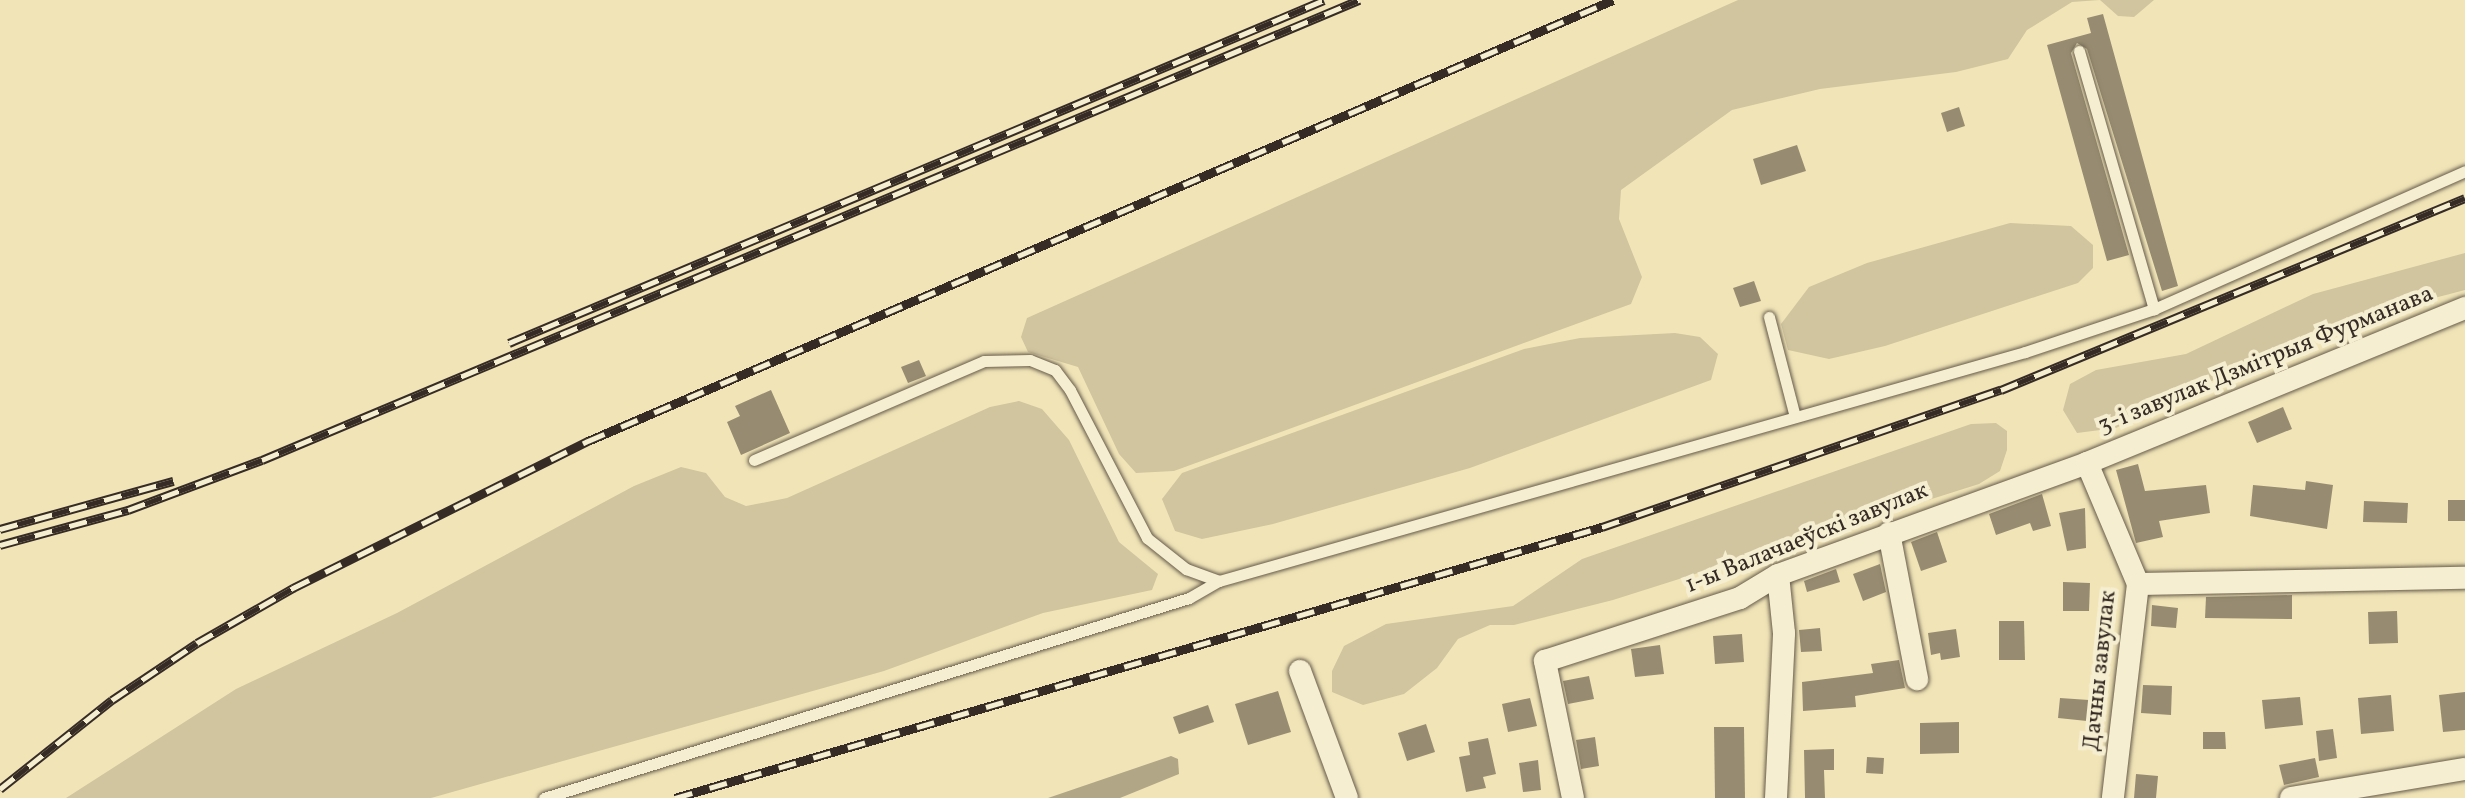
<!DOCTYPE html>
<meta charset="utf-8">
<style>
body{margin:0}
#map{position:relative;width:2465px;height:798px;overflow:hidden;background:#f1e5b8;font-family:Vollkorn,serif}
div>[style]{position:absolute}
.green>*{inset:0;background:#d1c59f}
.water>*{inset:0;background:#b1a686}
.building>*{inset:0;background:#978c71}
.roads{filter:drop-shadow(0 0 2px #655a4a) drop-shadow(0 0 2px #655a4a)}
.lane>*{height:11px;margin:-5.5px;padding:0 5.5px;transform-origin:5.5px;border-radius:5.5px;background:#f6eed1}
.street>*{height:22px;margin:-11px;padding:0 11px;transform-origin:11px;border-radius:11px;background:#f6eed1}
.rail>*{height:9px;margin-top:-4.5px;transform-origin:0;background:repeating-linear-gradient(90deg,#f6eed1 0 18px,#362b25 0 36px);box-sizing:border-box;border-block:2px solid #362b25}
span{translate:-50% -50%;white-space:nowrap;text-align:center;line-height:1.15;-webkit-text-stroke:8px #f6eed1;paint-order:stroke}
.street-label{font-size:24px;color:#362b25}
</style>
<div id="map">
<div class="green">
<i style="clip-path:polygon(1738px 0,2154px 0,2134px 17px,2118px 16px,2100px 0,2072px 2px,2027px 30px,2008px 59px,1956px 72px,1820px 89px,1732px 110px,1621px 190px,1619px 219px,1642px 277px,1631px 304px,1174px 471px,1136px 473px,1119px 454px,1078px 367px,1028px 352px,1021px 337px,1027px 318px)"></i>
<i style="clip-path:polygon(2010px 223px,2071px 226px,2093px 245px,2093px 268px,2078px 283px,1885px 346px,1829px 359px,1788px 350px,1781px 324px,1809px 287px,1867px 263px)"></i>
<i style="clip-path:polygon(2465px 253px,2465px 290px,2320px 328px,2116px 428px,2077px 433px,2063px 410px,2070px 384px,2096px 370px,2186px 354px,2313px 294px)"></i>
<i style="clip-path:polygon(1675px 333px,1700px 337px,1718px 354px,1711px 380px,1470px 468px,1273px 524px,1202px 539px,1175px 531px,1162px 499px,1182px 473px,1524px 349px,1580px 338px)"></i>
<i style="clip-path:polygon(1019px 401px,1042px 409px,1069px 440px,1119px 542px,1158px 574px,1152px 590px,1043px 613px,884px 671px,431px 798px,66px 798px,236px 689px,397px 613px,634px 486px,681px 467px,706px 473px,725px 497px,746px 506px,787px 498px,990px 407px)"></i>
<i style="clip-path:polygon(1996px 423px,2007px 431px,2007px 450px,2000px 471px,1979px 484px,1613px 600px,1514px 625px,1490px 625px,1458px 639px,1437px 668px,1404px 694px,1363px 705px,1332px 692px,1332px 671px,1344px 646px,1386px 624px,1513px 606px,1582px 559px,1971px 424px)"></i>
</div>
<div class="water">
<i style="clip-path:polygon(1171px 756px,1178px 759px,1179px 774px,1120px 798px,1048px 798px)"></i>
</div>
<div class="building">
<i style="clip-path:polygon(2103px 14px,2178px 286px,2162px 291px,2087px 49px,2077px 43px,2071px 53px,2129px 255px,2107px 261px,2047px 45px,2091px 33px,2087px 18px)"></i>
<i style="clip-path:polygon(1959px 107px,1965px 126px,1947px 132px,1941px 113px)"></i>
<i style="clip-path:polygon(1797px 145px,1806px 171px,1761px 185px,1753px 159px)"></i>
<i style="clip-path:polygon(1754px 281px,1761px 301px,1740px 307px,1733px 288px)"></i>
<i style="clip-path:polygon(919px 360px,926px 376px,908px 383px,901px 367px)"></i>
<i style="clip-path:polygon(771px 390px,790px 433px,741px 455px,727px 422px,740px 416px,735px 406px)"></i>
<i style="clip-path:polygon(2283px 407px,2292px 429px,2257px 443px,2248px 422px)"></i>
<i style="clip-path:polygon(2138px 464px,2145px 491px,2206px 485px,2210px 513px,2159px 521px,2163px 537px,2136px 543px,2116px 470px)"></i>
<i style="clip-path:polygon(2306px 481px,2333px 485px,2327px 529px,2250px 516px,2253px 485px,2305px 490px)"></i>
<i style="clip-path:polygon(2042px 494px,2051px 526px,2033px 531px,2030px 523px,1996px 535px,1989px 514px)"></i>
<i style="clip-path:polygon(2448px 500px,2465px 500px,2465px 521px,2448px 521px)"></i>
<i style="clip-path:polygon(2364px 501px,2408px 503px,2407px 523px,2363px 522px)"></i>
<i style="clip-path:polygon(2085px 508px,2086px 548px,2067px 551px,2059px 513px)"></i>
<i style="clip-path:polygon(1937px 532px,1947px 562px,1921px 571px,1911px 542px)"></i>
<i style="clip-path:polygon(1880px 564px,1886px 592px,1863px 601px,1853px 574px)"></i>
<i style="clip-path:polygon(1836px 569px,1840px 582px,1807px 592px,1804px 581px)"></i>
<i style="clip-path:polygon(2063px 582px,2090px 583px,2089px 611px,2063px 611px)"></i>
<i style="clip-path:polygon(2292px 595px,2292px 619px,2205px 618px,2206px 597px)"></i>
<i style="clip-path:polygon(2152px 605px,2178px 608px,2176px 628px,2151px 626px)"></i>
<i style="clip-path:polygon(2397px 611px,2398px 643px,2369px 644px,2368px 612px)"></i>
<i style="clip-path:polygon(1999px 621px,2024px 621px,2025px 660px,1999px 660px)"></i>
<i style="clip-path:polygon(1820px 628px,1822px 651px,1801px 652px,1799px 630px)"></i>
<i style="clip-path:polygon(1956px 629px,1960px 657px,1941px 660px,1940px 653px,1931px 655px,1928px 633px)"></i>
<i style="clip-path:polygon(1742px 634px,1744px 662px,1715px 664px,1713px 636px)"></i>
<i style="clip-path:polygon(1660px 645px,1664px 674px,1635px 677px,1631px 649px)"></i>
<i style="clip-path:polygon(1899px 660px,1905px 688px,1855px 696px,1856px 707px,1803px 711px,1802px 682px,1873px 673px,1871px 664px)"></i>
<i style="clip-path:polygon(1589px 676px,1594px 699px,1568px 704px,1563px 681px)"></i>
<i style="clip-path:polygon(2143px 685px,2172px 686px,2171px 715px,2141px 713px)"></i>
<i style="clip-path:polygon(1278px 691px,1291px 732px,1248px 745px,1235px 704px)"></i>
<i style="clip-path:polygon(2465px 692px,2465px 730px,2443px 732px,2439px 695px)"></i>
<i style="clip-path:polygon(2391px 695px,2394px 731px,2361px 734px,2358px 698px)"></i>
<i style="clip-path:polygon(2300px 697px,2303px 725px,2265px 729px,2262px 700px)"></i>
<i style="clip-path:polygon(1530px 698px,1537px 726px,1508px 732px,1502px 704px)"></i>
<i style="clip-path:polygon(2060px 698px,2089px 700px,2087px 721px,2058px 718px)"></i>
<i style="clip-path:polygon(1208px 705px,1214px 722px,1179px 734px,1173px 717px)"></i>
<i style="clip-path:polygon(1959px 722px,1959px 753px,1920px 754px,1920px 723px)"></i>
<i style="clip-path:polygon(1426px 724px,1435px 752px,1407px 761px,1398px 733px)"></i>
<i style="clip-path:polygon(1714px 727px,1744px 727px,1745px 798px,1715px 798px)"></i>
<i style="clip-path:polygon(2333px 729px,2337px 758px,2319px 761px,2316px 731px)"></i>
<i style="clip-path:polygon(2203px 732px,2225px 732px,2226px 749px,2203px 749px)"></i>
<i style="clip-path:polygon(1595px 737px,1599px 766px,1581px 769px,1576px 740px)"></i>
<i style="clip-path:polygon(1488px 738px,1496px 774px,1483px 777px,1486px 788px,1466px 792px,1459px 757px,1470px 755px,1468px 742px)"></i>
<i style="clip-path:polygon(1834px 749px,1834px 770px,1824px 770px,1825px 798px,1805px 798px,1804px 750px)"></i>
<i style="clip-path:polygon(1867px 757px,1884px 758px,1883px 774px,1866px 773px)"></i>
<i style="clip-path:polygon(2315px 758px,2319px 777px,2284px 785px,2279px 765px)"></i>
<i style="clip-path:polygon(1538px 760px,1541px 790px,1523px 792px,1519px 763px)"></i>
<i style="clip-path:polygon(2136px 774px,2158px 776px,2156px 798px,2134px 798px)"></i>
</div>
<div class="roads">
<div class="lane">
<i style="left:2079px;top:51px;width:269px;rotate:73.8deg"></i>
<i style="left:2154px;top:309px;width:340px;rotate:-23.9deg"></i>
<i style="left:1769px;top:317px;width:103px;rotate:75.4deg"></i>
<i style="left:754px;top:460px;width:250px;rotate:-23.3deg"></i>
<i style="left:984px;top:361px;width:46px;rotate:-1.2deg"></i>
<i style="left:1030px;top:360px;width:27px;rotate:22deg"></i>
<i style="left:1055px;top:370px;width:25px;rotate:53deg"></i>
<i style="left:1070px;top:390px;width:167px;rotate:62.5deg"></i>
<i style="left:1147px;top:538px;width:50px;rotate:38.5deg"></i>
<i style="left:1186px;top:569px;width:35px;rotate:20deg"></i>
<i style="left:1219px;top:581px;width:838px;rotate:-15.86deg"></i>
<i style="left:2025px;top:352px;width:136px;rotate:-18.4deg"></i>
<i style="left:544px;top:798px;width:675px;rotate:-17.23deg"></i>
<i style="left:1189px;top:598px;width:34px;rotate:-30deg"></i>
</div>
<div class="street">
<i style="left:2087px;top:463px;width:131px;rotate:67.1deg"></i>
<i style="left:2138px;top:584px;width:215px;rotate:96.7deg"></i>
<i style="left:1889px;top:533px;width:149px;rotate:79.1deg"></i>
<i style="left:2138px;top:584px;width:327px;rotate:-1.1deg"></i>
<i style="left:1300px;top:671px;width:135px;rotate:69.7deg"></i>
<i style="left:1573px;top:798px;width:140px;rotate:-101.6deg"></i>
<i style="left:1545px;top:661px;width:205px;rotate:-17.9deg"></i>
<i style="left:1740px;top:598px;width:44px;rotate:-31.2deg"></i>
<i style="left:1778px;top:575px;width:329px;rotate:-19.9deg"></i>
<i style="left:2087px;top:463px;width:409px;rotate:-22.3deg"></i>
<i style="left:1776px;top:798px;width:165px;rotate:-87.2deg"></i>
<i style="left:1784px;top:633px;width:58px;rotate:-95.9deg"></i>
<i style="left:2291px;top:798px;width:176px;rotate:-9.5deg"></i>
</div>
</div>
<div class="rail">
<i style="left:509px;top:343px;width:884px;rotate:-22.82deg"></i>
<i style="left:0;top:529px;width:180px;rotate:-15.5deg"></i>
<i style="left:0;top:545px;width:133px;rotate:-15.3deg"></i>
<i style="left:128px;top:510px;width:143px;rotate:-20.5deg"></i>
<i style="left:262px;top:460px;width:1190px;rotate:-22.75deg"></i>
<i style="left:0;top:789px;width:143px;rotate:-38.5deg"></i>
<i style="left:112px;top:700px;width:102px;rotate:-33.8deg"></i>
<i style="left:197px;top:643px;width:111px;rotate:-29.8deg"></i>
<i style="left:293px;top:588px;width:330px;rotate:-26.5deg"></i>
<i style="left:588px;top:441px;width:1116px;rotate:-23.28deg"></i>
<i style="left:675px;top:798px;width:966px;rotate:-16.3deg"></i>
<i style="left:1602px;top:527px;width:422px;rotate:-19deg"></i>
<i style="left:2001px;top:390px;width:502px;rotate:-22.48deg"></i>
</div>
<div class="street-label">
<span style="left:2266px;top:361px;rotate:-22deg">3-і завулак Дзмітрыя Фурманава</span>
<span style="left:1807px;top:539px;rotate:-22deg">1-ы Валачаеўскі завулак</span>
<span style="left:2101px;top:671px;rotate:-84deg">Дачны завулак</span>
</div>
</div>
